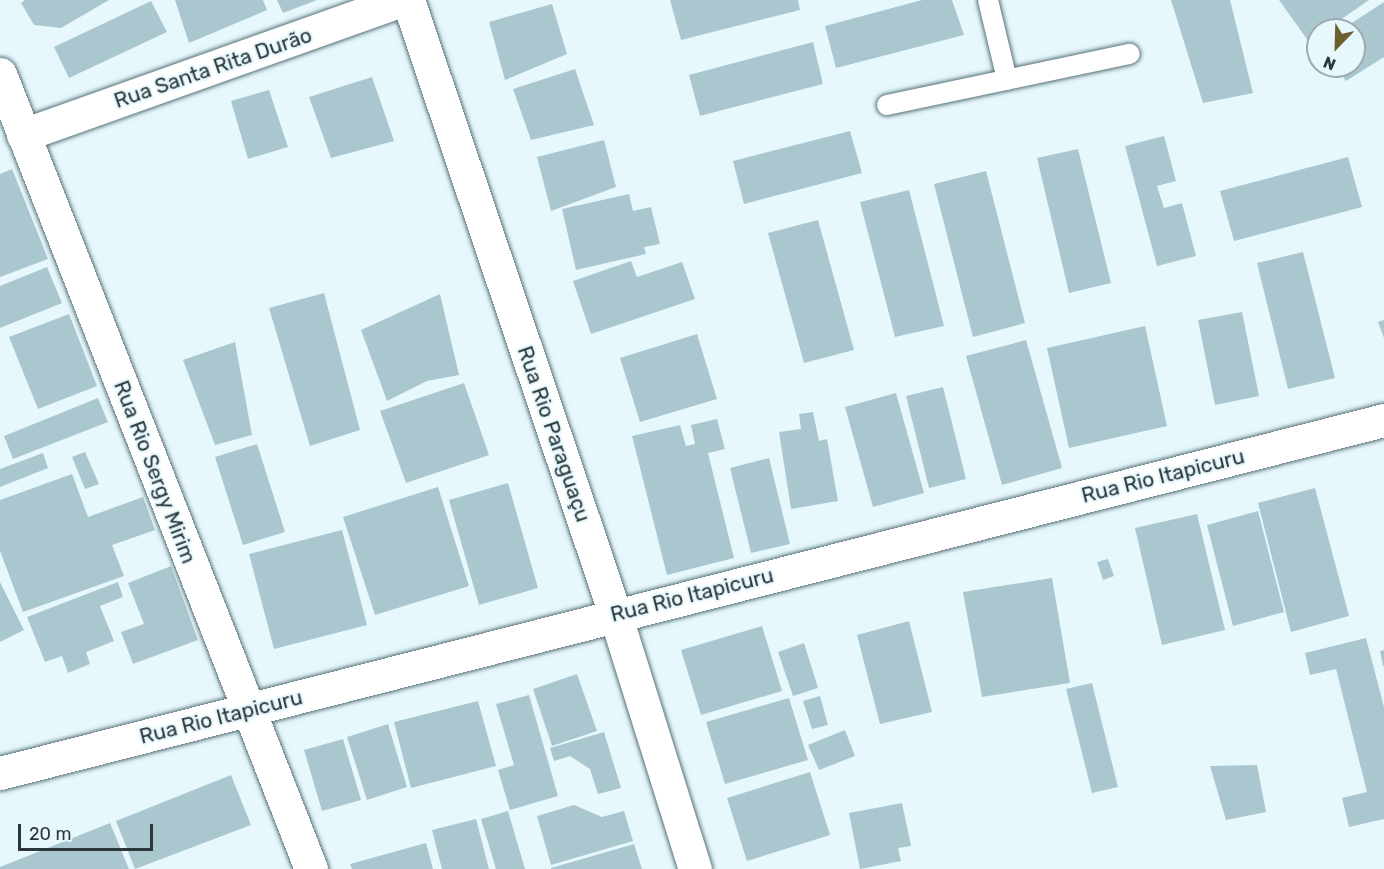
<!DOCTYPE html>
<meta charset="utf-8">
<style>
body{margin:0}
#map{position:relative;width:1384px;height:869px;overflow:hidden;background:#e7f8fd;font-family:Rubik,sans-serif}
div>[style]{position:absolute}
.building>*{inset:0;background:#aac7cf}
.roads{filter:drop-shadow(0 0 2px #567178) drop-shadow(0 0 2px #567178)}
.service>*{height:20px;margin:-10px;padding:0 10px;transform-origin:10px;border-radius:10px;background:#fff}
.minor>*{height:33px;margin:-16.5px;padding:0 16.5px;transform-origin:16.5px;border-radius:16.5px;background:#fff}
span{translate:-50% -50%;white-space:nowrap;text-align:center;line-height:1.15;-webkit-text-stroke:4.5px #e7f8fd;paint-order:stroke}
.street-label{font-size:21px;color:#2b373a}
.north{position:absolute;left:1306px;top:18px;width:60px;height:60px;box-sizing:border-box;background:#e7f8fd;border:2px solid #9cabaf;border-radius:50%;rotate:203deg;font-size:16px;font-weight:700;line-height:24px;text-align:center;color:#2b373a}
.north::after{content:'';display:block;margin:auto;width:21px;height:27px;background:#6c5f2c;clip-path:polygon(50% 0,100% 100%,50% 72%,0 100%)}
.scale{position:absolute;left:18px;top:824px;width:135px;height:27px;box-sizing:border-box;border:3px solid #2b373a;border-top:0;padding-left:8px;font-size:18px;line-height:21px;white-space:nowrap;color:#2b373a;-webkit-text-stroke:4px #e7f8fd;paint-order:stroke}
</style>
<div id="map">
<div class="building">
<i style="clip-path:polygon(25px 0,109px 0,61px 28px,34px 25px,21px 3px)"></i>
<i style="clip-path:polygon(175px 0,263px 0,267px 10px,189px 43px)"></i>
<i style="clip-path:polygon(277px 0,317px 0,283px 13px)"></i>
<i style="clip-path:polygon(670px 0,798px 0,800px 10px,681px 40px)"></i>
<i style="clip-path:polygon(922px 0,952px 0,964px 35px,836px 68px,825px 26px)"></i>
<i style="clip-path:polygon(1171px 0,1230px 0,1253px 93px,1203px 103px)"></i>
<i style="clip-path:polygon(1279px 0,1369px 0,1326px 30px,1318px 30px,1318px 36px,1309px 42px)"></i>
<i style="clip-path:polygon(151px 1px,167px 32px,69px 78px,54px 47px)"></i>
<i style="clip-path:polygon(1384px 2px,1384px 57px,1346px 81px,1336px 66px,1354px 66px,1354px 30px,1341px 30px)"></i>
<i style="clip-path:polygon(552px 4px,567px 54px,505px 80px,489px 22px)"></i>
<i style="clip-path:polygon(813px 42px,823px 84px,700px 116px,689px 75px)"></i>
<i style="clip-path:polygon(575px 69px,594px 125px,531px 140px,513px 89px)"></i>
<i style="clip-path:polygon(372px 77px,394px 141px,331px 158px,309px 97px)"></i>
<i style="clip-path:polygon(269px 90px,288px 147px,248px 159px,231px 101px)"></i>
<i style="clip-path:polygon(850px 131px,862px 173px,744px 204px,733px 161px)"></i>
<i style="clip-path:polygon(1164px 136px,1176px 181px,1157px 186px,1164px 208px,1182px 203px,1196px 256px,1157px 266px,1125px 146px)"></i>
<i style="clip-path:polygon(604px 140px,616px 187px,551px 211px,537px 157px)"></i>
<i style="clip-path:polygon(1078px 149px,1111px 283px,1069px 293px,1037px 158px)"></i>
<i style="clip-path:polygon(1348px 157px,1362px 207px,1234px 241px,1220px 191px)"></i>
<i style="clip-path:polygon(12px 169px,48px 259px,0 277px,0 174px)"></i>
<i style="clip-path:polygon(986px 171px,1025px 323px,973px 337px,934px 184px)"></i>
<i style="clip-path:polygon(909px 190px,944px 326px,895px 337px,860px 202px)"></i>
<i style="clip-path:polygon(629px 194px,633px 211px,651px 207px,660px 244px,644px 247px,646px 254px,576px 270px,562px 209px)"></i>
<i style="clip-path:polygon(818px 220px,854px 350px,804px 363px,768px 233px)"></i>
<i style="clip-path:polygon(1303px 252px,1335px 378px,1288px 389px,1257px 263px)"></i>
<i style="clip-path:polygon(631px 261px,637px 277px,682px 262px,695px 299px,591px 334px,573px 281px)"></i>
<i style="clip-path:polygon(47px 267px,62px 303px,0 328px,0 286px)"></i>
<i style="clip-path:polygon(324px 293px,360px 430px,310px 446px,269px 308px)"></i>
<i style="clip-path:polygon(440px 294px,459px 375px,427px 381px,387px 401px,361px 330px)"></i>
<i style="clip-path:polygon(1242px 312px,1259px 396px,1215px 405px,1198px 320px)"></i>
<i style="clip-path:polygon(69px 314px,97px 386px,38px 409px,9px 337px)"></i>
<i style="clip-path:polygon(1384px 320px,1384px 338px,1378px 322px)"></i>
<i style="clip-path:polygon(1145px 326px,1167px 426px,1069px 448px,1047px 348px)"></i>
<i style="clip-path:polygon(697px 334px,717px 399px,640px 422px,620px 358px)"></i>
<i style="clip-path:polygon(1026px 340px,1062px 468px,1002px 485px,966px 356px)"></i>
<i style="clip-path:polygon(235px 342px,252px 435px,215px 445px,183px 360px)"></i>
<i style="clip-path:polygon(464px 383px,489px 455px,406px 483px,380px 411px)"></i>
<i style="clip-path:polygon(943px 387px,966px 479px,929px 488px,906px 396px)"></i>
<i style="clip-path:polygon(896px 393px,924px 493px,873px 507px,845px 407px)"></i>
<i style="clip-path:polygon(98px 398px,108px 422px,13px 459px,4px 436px)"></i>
<i style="clip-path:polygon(813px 412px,819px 441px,827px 439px,838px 501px,791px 509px,779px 432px,801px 429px,799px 414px)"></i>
<i style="clip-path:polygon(717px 419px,725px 449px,708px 453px,734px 558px,667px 575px,632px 436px,680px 425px,686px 446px,695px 444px,691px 425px)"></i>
<i style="clip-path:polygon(257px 444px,285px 532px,243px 545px,215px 457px)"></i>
<i style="clip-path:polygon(85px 452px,99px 484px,85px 489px,72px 457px)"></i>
<i style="clip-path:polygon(43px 453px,48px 468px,0 487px,0 469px)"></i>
<i style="clip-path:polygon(769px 458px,790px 544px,751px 553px,730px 468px)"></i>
<i style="clip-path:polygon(72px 474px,88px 517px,143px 497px,155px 530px,112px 545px,124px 576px,23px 612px,0 551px,0 500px)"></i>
<i style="clip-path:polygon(508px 483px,538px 588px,479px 605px,449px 500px)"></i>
<i style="clip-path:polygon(438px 487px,469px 586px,375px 615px,343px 517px)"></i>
<i style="clip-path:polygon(1315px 488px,1349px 616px,1291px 632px,1258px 503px)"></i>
<i style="clip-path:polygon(1258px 511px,1284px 612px,1233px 626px,1207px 525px)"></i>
<i style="clip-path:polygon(1197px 514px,1225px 630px,1162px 645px,1135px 528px)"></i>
<i style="clip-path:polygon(342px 530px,367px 625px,274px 649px,249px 554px)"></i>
<i style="clip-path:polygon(1108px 559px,1114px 576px,1103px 580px,1097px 562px)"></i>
<i style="clip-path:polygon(171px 566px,198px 640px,133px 664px,121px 632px,144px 624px,128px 583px)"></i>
<i style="clip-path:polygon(1052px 578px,1070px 683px,982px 697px,963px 592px)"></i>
<i style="clip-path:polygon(0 582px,24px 630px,0 642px)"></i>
<i style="clip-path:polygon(118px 582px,123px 597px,100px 606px,114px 641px,86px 652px,90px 664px,68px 673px,62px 656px,45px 662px,27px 617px)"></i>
<i style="clip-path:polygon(909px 621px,932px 712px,880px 724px,857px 635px)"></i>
<i style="clip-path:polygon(762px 626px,782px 691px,701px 715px,681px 650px)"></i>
<i style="clip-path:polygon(1366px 638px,1384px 707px,1384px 819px,1349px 827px,1342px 798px,1367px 792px,1336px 669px,1310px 675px,1305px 653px)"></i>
<i style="clip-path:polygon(804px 643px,818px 688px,793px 696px,778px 652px)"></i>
<i style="clip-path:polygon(1384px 650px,1384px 666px,1383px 666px,1380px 651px)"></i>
<i style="clip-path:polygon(577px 674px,597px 731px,552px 746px,533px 689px)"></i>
<i style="clip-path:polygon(1092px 683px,1118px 787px,1092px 793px,1066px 689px)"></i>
<i style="clip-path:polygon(529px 695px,558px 796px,510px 810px,498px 770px,514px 765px,496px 704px)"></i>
<i style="clip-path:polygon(820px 696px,828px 725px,812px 729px,803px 701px)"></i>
<i style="clip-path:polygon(789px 698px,808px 760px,725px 784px,706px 722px)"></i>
<i style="clip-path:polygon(478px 701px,496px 766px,411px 788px,394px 722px)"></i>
<i style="clip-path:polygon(388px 724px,407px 787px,367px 800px,347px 737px)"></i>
<i style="clip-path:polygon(845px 730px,855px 756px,819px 770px,808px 745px)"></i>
<i style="clip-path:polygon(604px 732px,621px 788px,598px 794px,590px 769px,570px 756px,554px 761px,550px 748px)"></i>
<i style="clip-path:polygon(343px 739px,361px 800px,322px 811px,304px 750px)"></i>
<i style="clip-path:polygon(1257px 765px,1266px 812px,1226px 820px,1210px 766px)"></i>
<i style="clip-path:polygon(810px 772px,830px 835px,747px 861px,727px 798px)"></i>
<i style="clip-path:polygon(231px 775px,251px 825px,135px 869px,116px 821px)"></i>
<i style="clip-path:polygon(902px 803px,911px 846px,898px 848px,901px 861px,860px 869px,849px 813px)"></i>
<i style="clip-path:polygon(574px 805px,602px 817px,624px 811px,633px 841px,551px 865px,537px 816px)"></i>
<i style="clip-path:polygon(508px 811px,525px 869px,496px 869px,481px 819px)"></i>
<i style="clip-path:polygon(476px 819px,489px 869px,442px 869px,432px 830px)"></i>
<i style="clip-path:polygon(110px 823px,129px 869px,0 869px,0 867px)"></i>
<i style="clip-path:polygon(426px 843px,433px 869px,352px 869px,350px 864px)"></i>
<i style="clip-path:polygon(634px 844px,642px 869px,551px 869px,551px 868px)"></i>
</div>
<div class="roads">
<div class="service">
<i style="left:988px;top:0;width:82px;rotate:76.6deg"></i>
<i style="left:887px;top:105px;width:248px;rotate:-11.9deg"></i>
</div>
<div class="minor">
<i style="left:408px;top:0;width:648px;rotate:71.37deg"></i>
<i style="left:615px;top:614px;width:267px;rotate:72.6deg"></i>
<i style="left:0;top:74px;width:854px;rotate:68.63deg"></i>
<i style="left:23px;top:135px;width:403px;rotate:-19.6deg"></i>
<i style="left:0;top:773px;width:1428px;rotate:-14.31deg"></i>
</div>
</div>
<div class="street-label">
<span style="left:213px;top:68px;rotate:-19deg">Rua Santa Rita Durão</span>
<span style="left:554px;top:434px;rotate:71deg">Rua Rio Paraguaçu</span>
<span style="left:155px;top:472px;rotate:69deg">Rua Rio Sergy Mirim</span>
<span style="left:1163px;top:476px;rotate:-14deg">Rua Rio Itapicuru</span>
<span style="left:692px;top:595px;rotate:-14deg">Rua Rio Itapicuru</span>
<span style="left:221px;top:717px;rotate:-14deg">Rua Rio Itapicuru</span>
</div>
<div class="north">N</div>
<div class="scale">20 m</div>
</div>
